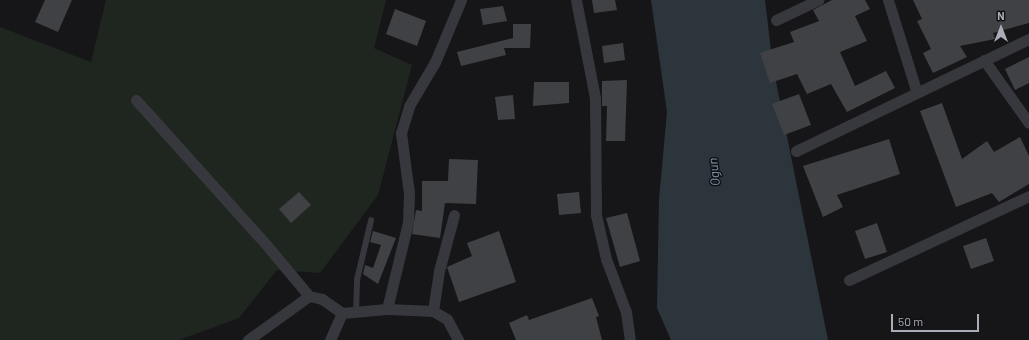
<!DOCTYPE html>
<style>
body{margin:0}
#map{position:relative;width:1029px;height:340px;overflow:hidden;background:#161618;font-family:Barlow,sans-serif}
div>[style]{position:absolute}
.green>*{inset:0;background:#1e261f}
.water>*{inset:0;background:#2c353c}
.building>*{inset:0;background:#404145}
.service>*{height:5.5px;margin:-2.75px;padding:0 2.75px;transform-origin:2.75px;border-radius:2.75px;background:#37383d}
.minor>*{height:11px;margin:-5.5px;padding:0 5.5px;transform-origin:5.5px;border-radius:5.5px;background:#37383d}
span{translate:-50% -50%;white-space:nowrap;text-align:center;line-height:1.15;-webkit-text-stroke:3px #111113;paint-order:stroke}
.water-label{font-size:13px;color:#7f9bb3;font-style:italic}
.north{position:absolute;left:981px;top:8px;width:40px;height:40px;-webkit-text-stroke:3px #111113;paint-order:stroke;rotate:0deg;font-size:11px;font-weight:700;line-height:16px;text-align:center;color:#a8adb8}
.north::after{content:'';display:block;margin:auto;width:14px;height:18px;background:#a8adb8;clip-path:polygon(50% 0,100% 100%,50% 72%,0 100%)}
.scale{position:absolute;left:891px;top:314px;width:88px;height:18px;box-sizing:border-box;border:2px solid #a8adb8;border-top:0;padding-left:5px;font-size:12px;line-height:14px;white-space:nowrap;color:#a8adb8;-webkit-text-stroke:3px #111113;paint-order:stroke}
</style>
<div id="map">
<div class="green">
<i style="clip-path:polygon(106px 0,386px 0,374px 48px,412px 65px,378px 195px,320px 273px,277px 270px,239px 318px,179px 340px,0 340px,0 27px,91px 62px)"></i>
</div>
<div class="water">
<i style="clip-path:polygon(651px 0,765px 0,773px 67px,828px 340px,671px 340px,657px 308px,659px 199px,667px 112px)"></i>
</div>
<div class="building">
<i style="clip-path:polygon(45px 0,72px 0,58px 32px,35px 22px)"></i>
<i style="clip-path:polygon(592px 0,615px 0,617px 10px,594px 13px)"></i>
<i style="clip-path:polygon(832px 0,865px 0,870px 9px,855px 16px,867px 41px,840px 52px,855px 86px,886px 71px,895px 88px,847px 112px,831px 84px,807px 94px,797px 74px,770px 83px,760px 53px,794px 42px,790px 32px,819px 21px,813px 10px)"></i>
<i style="clip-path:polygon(913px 0,1029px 0,1029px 23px,993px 33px,995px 39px,960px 46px,967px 57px,933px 73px,923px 53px,931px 49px,917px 21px,922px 19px)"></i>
<i style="clip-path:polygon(503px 6px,507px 21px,483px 25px,480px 9px)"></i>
<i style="clip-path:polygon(395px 9px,426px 21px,417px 46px,386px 34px)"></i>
<i style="clip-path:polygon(513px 24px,531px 24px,530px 48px,504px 48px,506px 55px,461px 66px,457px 52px,513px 38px)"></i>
<i style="clip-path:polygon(623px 43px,625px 60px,604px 63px,602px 46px)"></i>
<i style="clip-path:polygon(1029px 57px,1029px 83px,1015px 90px,1005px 69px)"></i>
<i style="clip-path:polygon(627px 80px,625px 141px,606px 141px,607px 106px,602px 106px,602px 81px)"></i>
<i style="clip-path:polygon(534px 82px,569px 82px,569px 103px,533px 106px)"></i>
<i style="clip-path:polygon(799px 94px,811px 125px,784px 135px,772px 104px)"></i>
<i style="clip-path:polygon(513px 95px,515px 119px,498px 120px,495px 97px)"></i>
<i style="clip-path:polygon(942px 103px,962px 159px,987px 141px,994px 152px,1020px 137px,1029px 156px,1029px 184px,999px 202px,992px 193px,956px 207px,920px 111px)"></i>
<i style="clip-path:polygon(889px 139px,900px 174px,837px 195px,843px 207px,823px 217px,803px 166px)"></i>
<i style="clip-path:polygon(449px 159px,478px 160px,476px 204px,445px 203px,440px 238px,412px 234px,416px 210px,422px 211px,422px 181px,448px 181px)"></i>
<i style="clip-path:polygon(299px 192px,311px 205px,291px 223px,279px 209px)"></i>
<i style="clip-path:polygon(579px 192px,581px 213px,559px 215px,557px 194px)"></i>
<i style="clip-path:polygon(627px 213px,640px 261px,620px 267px,606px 218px)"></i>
<i style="clip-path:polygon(877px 223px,887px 252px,865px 259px,855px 231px)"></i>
<i style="clip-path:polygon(373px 231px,396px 238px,378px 284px,363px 274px,365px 265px,373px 268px,381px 245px,370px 242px)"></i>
<i style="clip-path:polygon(499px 231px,516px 282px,459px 302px,447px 267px,472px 256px,467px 243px)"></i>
<i style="clip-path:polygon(986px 238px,994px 261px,971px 269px,963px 246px)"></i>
<i style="clip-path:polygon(592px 298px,599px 316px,596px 317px,602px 340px,516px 340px,509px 323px,527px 315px,529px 320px)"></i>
</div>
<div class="service">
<i style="left:356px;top:312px;width:32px;rotate:-88deg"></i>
<i style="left:357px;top:280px;width:61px;rotate:-76.7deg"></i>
</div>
<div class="minor">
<i style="left:576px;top:0;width:100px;rotate:79deg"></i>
<i style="left:595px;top:98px;width:117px;rotate:89.5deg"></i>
<i style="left:596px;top:215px;width:45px;rotate:77.2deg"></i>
<i style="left:606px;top:259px;width:57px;rotate:69.3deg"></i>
<i style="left:626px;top:312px;width:28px;rotate:82deg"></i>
<i style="left:888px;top:0;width:97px;rotate:72.7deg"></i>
<i style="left:776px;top:20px;width:47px;rotate:-25.5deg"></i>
<i style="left:984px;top:60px;width:77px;rotate:54.5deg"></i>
<i style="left:136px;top:100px;width:191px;rotate:48deg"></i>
<i style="left:264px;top:242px;width:70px;rotate:50.2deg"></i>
<i style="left:796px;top:151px;width:259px;rotate:-25.7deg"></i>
<i style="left:849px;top:280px;width:199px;rotate:-25deg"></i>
<i style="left:387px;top:309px;width:89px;rotate:-76.4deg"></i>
<i style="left:408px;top:222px;width:29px;rotate:-88deg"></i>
<i style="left:409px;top:193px;width:61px;rotate:-97.6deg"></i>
<i style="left:401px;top:133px;width:28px;rotate:-73deg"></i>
<i style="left:409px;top:106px;width:51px;rotate:-59.4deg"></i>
<i style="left:435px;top:62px;width:67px;rotate:-67.2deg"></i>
<i style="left:433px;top:311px;width:40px;rotate:-81.5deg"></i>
<i style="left:439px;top:271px;width:58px;rotate:-75deg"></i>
<i style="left:248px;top:340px;width:75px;rotate:-35.8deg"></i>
<i style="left:309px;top:296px;width:13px;rotate:13deg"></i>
<i style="left:322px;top:299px;width:24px;rotate:35deg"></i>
<i style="left:330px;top:340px;width:30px;rotate:-66deg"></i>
<i style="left:342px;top:313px;width:45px;rotate:-5.1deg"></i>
<i style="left:387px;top:309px;width:46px;rotate:2.5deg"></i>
<i style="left:433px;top:311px;width:16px;rotate:30deg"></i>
<i style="left:447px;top:319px;width:24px;rotate:62deg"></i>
</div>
<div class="water-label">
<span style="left:714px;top:172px;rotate:-96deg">Ogun</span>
</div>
<div class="north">N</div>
<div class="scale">50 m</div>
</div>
